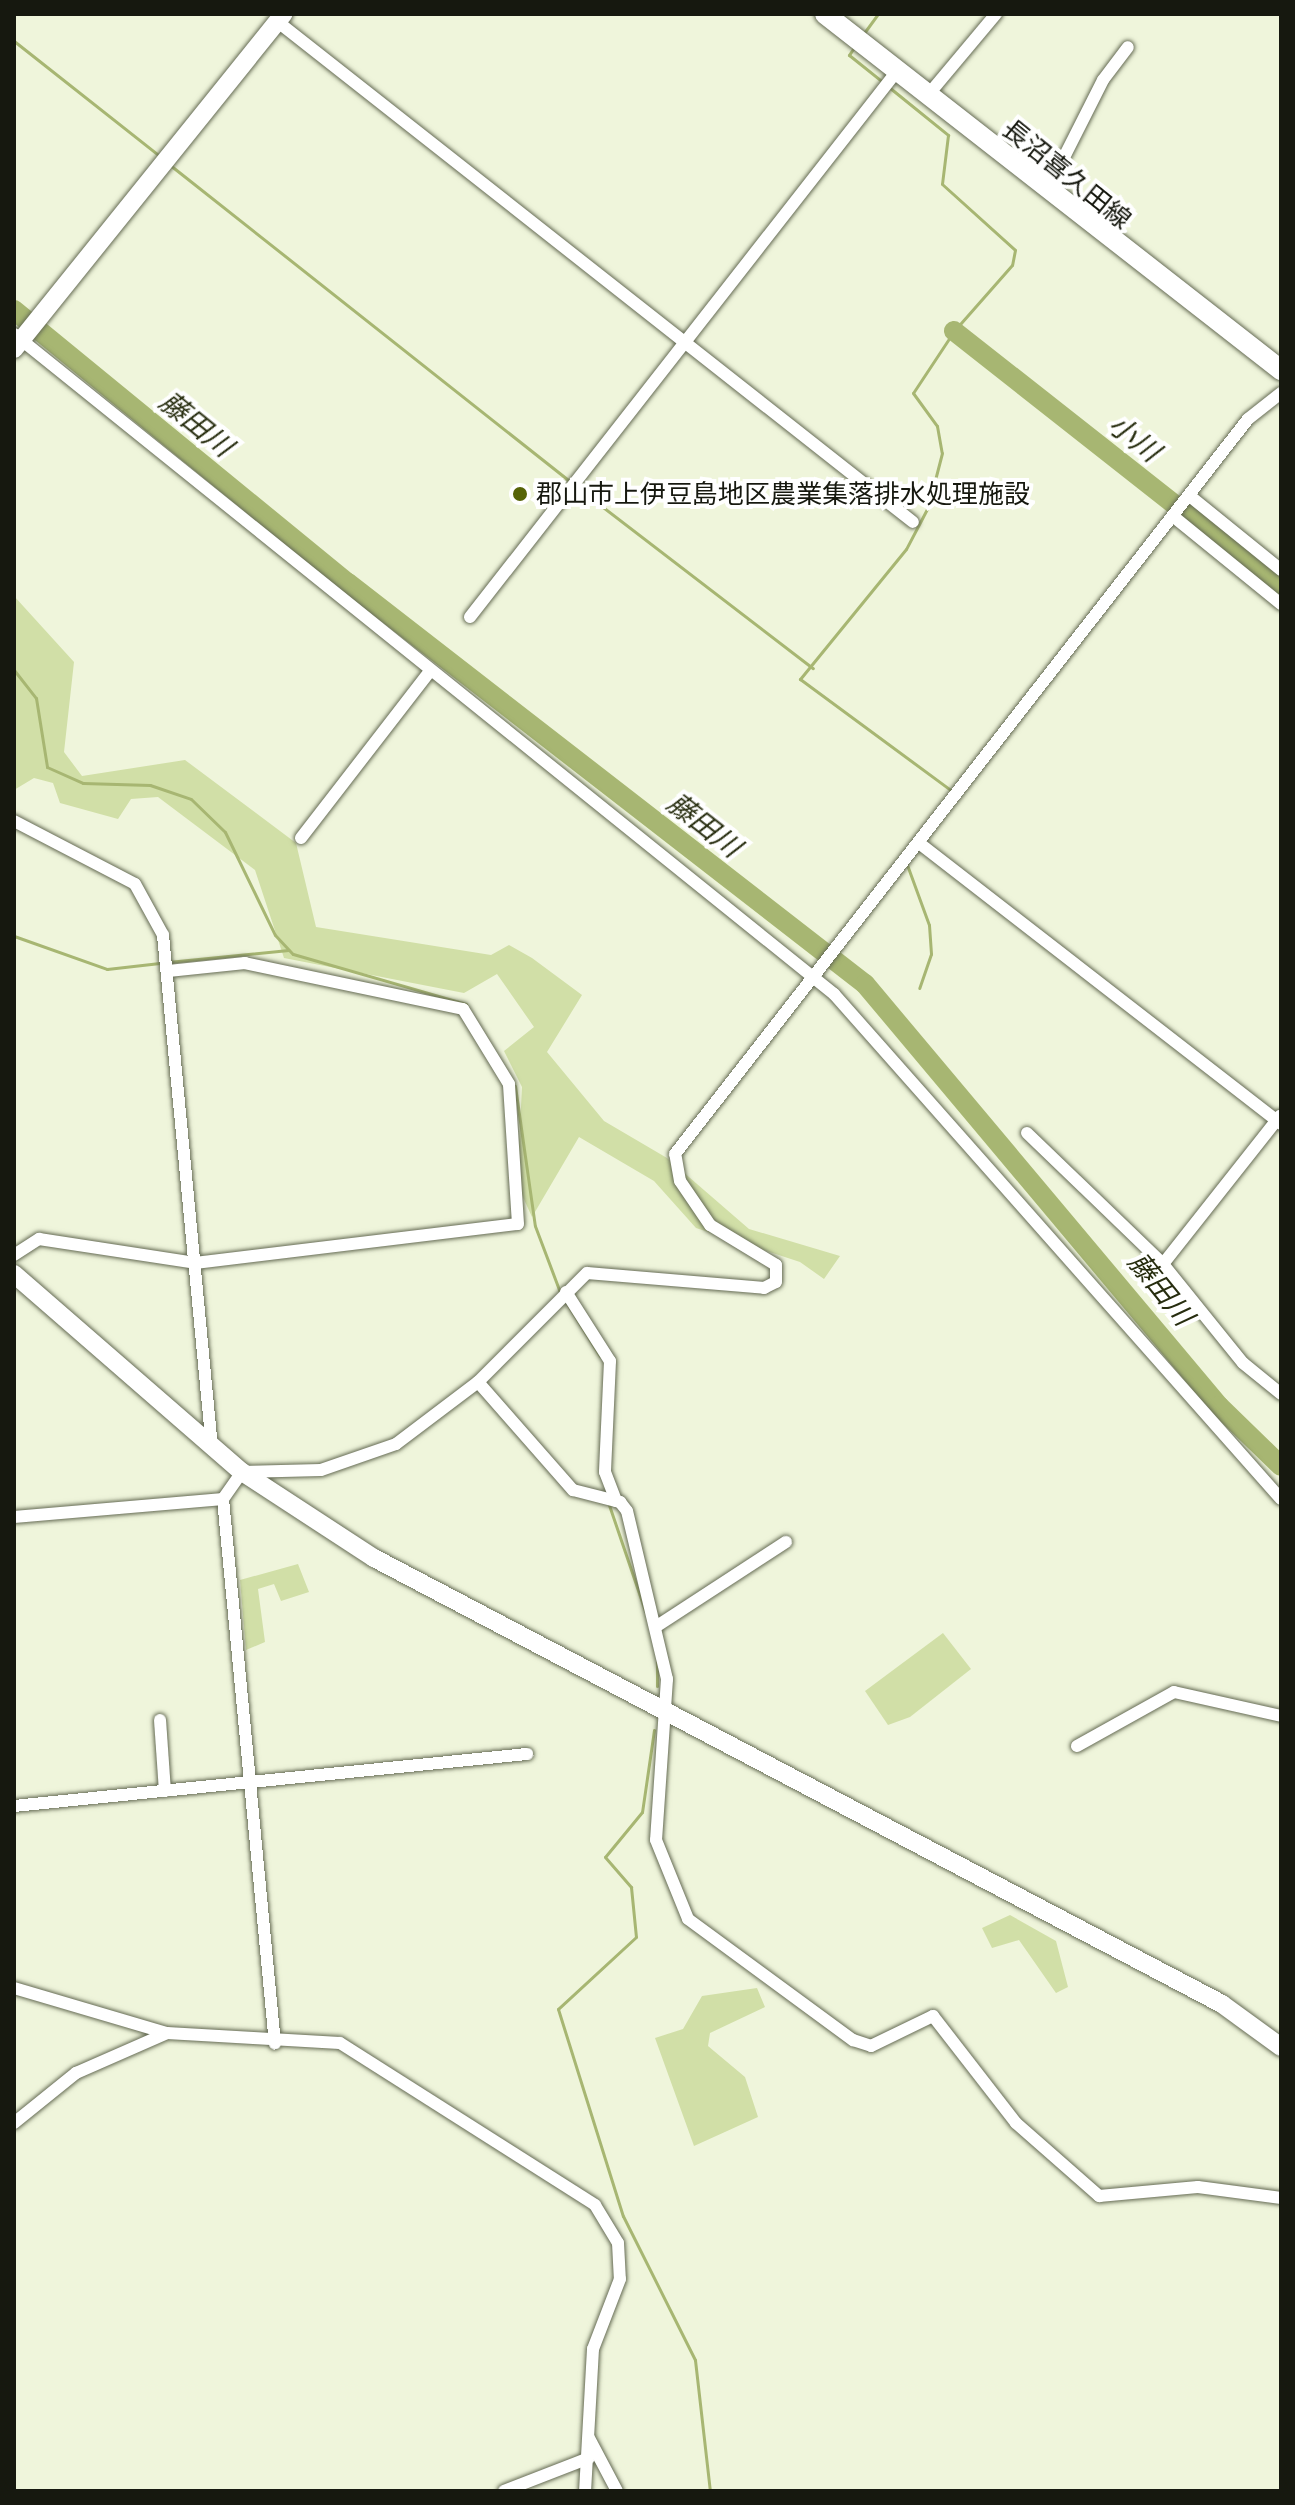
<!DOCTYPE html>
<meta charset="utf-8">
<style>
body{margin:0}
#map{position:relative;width:1295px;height:2505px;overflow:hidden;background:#eff5db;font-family:"Open Sans","Noto Sans JP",sans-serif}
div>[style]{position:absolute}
.green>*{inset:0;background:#d1dfa7}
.stream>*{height:3px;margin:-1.5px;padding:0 1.5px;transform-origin:1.5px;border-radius:1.5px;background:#a7b672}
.river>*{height:20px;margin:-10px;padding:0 10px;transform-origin:10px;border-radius:10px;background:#a7b672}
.roads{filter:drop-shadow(0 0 2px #656b54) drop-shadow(0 0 2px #656b54)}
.street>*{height:12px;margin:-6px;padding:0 6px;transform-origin:6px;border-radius:6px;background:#fff}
.secondary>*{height:18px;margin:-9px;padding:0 9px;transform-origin:9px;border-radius:9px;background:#fff}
.primary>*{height:20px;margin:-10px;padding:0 10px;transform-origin:10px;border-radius:10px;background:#fff}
.dots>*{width:22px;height:22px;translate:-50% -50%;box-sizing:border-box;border:4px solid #fff;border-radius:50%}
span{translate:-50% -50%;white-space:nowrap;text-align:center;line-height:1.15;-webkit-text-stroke:8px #fff;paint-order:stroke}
.street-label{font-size:26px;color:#16180f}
.poi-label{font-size:26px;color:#16180f}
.left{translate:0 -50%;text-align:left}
.water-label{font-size:28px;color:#272d0f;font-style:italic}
.frame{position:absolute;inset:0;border:16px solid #16180f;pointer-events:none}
</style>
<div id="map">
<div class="green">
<i style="clip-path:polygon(14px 596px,74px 662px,64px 752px,82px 776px,185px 760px,296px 843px,316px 927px,491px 955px,509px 945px,532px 958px,582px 995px,547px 1052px,604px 1121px,667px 1158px,749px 1229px,840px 1256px,824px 1279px,800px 1262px,696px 1228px,654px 1181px,579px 1137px,532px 1217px,517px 1184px,522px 1087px,504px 1051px,534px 1027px,497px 974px,464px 993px,284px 958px,255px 870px,158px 797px,131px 799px,118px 819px,60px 803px,53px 783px,34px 778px,14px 790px)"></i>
<i style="clip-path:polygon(298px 1564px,309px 1592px,281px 1601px,274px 1584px,258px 1589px,265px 1642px,246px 1650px,240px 1580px)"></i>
<i style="clip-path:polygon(943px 1633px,971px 1669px,910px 1717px,888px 1725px,865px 1691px)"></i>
<i style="clip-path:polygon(1010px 1915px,1056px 1941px,1068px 1987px,1056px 1993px,1019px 1940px,992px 1948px,982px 1928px)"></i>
<i style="clip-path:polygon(757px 1988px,765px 2007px,710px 2033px,708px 2046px,745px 2077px,758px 2117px,694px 2146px,655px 2038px,683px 2029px,702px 1996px)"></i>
</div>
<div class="stream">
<i style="left:864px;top:33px;width:24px;rotate:-54deg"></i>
<i style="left:14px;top:41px;width:189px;rotate:38.3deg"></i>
<i style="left:855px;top:46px;width:11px;rotate:124deg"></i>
<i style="left:849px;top:55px;width:45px;rotate:38.7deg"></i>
<i style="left:890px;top:88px;width:75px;rotate:39deg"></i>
<i style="left:948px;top:135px;width:49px;rotate:97deg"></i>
<i style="left:942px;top:184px;width:98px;rotate:42.1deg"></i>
<i style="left:1015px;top:250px;width:15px;rotate:101deg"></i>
<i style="left:1012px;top:265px;width:88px;rotate:131.3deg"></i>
<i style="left:954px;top:331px;width:74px;rotate:123.5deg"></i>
<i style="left:913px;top:393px;width:41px;rotate:54deg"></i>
<i style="left:937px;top:426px;width:27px;rotate:80deg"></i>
<i style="left:942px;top:453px;width:56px;rotate:104.5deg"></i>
<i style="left:928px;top:507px;width:47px;rotate:117.6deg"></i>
<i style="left:906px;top:549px;width:168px;rotate:129.2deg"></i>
<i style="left:800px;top:679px;width:189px;rotate:36.4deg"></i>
<i style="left:170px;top:165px;width:513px;rotate:38.35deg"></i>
<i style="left:578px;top:488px;width:296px;rotate:37.5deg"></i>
<i style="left:14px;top:670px;width:36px;rotate:52deg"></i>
<i style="left:36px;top:698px;width:70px;rotate:80.9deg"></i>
<i style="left:47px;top:767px;width:39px;rotate:24deg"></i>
<i style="left:83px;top:783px;width:67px;rotate:1.7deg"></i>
<i style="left:150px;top:785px;width:43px;rotate:18.9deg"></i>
<i style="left:191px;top:799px;width:47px;rotate:44.1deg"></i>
<i style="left:225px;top:832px;width:114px;rotate:64.1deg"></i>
<i style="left:275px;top:935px;width:26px;rotate:47deg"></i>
<i style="left:293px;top:954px;width:180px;rotate:16.1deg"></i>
<i style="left:906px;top:862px;width:67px;rotate:69.9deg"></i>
<i style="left:929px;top:925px;width:29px;rotate:86deg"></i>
<i style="left:931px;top:954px;width:36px;rotate:109deg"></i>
<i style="left:14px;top:936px;width:99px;rotate:19.5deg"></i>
<i style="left:107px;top:969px;width:53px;rotate:-6.5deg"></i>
<i style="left:168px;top:962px;width:121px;rotate:-5.7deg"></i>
<i style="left:515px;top:1086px;width:141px;rotate:81.9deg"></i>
<i style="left:535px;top:1226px;width:71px;rotate:69.3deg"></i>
<i style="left:566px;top:1302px;width:64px;rotate:57.8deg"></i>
<i style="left:609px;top:1505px;width:112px;rotate:71.2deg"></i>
<i style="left:657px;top:1686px;width:25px;rotate:-90deg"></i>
<i style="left:654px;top:1730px;width:83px;rotate:98.3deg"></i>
<i style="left:642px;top:1812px;width:58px;rotate:129.4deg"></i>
<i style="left:605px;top:1857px;width:40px;rotate:49deg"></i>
<i style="left:631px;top:1887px;width:50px;rotate:84.3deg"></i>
<i style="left:636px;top:1937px;width:106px;rotate:137.3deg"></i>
<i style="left:558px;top:2009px;width:217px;rotate:72.6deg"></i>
<i style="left:623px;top:2216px;width:161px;rotate:63.4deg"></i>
<i style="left:695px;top:2360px;width:132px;rotate:83.5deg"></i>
</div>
<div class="river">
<i style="left:14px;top:310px;width:431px;rotate:39.3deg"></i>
<i style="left:348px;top:583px;width:654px;rotate:37.8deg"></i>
<i style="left:865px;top:984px;width:551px;rotate:50.01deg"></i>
<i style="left:1219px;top:1406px;width:86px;rotate:44.1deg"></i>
<i style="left:954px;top:331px;width:416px;rotate:38.2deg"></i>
</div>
<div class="roads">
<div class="street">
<i style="left:278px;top:22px;width:808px;rotate:38.22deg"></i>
<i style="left:928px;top:95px;width:106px;rotate:-50deg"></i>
<i style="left:1047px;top:191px;width:124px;rotate:-63.2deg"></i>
<i style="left:1103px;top:80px;width:41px;rotate:-52.9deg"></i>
<i style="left:14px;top:334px;width:1053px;rotate:38.83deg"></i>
<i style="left:834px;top:994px;width:674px;rotate:48.49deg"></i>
<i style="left:1191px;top:497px;width:116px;rotate:39deg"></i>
<i style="left:1174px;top:517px;width:138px;rotate:39.1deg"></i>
<i style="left:470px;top:617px;width:693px;rotate:-51.97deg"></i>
<i style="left:14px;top:821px;width:136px;rotate:27.5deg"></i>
<i style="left:135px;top:884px;width:58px;rotate:61.2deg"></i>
<i style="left:163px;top:935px;width:515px;rotate:84.54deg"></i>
<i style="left:301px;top:838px;width:212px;rotate:-52.3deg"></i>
<i style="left:919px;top:843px;width:458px;rotate:37.8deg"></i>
<i style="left:1027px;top:1133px;width:189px;rotate:43.9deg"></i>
<i style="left:1163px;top:1264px;width:127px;rotate:51.1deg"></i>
<i style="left:1243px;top:1363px;width:49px;rotate:39.2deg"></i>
<i style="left:14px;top:1255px;width:30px;rotate:-33deg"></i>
<i style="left:39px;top:1239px;width:158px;rotate:8.7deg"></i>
<i style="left:195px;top:1263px;width:325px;rotate:-6.9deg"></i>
<i style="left:518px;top:1224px;width:140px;rotate:-93.7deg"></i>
<i style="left:509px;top:1084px;width:88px;rotate:-121.5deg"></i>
<i style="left:463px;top:1009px;width:223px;rotate:-168.1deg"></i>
<i style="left:245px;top:963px;width:77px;rotate:174.1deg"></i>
<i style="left:1163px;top:1264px;width:189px;rotate:-51.7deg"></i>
<i style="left:566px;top:1292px;width:82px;rotate:57.5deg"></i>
<i style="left:610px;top:1361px;width:111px;rotate:92.6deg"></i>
<i style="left:605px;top:1472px;width:31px;rotate:69deg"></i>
<i style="left:478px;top:1382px;width:144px;rotate:48.7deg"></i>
<i style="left:573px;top:1490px;width:49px;rotate:14.3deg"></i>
<i style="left:620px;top:1502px;width:11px;rotate:52deg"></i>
<i style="left:627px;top:1511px;width:173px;rotate:76.6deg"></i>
<i style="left:667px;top:1679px;width:161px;rotate:93.9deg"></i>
<i style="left:656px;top:1840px;width:85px;rotate:67.9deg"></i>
<i style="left:688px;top:1919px;width:205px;rotate:36.3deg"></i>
<i style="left:853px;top:2040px;width:19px;rotate:18deg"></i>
<i style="left:871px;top:2046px;width:69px;rotate:-25.8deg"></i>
<i style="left:933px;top:2016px;width:135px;rotate:52.2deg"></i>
<i style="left:1016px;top:2123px;width:111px;rotate:41.3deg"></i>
<i style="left:1099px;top:2196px;width:99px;rotate:-5.2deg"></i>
<i style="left:1198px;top:2187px;width:84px;rotate:7.5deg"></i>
<i style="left:223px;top:1499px;width:547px;rotate:84.55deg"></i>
<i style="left:14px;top:1517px;width:210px;rotate:-4.9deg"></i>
<i style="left:223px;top:1499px;width:33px;rotate:-55deg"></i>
<i style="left:242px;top:1472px;width:79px;rotate:-1.5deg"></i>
<i style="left:321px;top:1470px;width:79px;rotate:-19.1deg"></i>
<i style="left:396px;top:1444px;width:103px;rotate:-37.1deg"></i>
<i style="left:478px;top:1382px;width:154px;rotate:-45deg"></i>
<i style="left:587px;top:1273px;width:178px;rotate:4.8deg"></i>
<i style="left:764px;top:1288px;width:13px;rotate:-27deg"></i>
<i style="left:776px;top:1282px;width:17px;rotate:-90deg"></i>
<i style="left:776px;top:1265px;width:77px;rotate:-148.8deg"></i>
<i style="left:710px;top:1225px;width:53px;rotate:-124.3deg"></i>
<i style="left:680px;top:1181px;width:27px;rotate:-100deg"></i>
<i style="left:675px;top:1154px;width:932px;rotate:-52.06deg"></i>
<i style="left:1248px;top:419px;width:42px;rotate:-38.2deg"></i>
<i style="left:657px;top:1626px;width:154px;rotate:-33.1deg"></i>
<i style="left:160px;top:1720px;width:71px;rotate:86deg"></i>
<i style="left:1077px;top:1746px;width:111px;rotate:-29.1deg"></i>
<i style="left:1174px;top:1692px;width:110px;rotate:12.6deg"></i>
<i style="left:14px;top:1806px;width:516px;rotate:-5.79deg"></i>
<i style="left:14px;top:1988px;width:159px;rotate:16.4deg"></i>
<i style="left:167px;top:2033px;width:173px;rotate:3.3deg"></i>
<i style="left:340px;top:2043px;width:302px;rotate:32.4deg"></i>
<i style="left:595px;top:2205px;width:44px;rotate:58.8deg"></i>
<i style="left:618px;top:2243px;width:36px;rotate:87deg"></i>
<i style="left:620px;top:2279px;width:75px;rotate:111.1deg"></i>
<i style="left:593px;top:2349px;width:142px;rotate:93.2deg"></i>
<i style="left:14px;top:2123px;width:80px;rotate:-38.9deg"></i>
<i style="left:76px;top:2073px;width:99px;rotate:-23.7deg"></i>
<i style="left:589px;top:2438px;width:60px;rotate:62.2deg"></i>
<i style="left:504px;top:2491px;width:91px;rotate:-21.2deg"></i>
</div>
<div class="secondary">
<i style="left:14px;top:349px;width:430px;rotate:-51.2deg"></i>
<i style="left:14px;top:1274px;width:302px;rotate:41deg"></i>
<i style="left:242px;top:1472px;width:158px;rotate:33.1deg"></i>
<i style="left:374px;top:1558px;width:958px;rotate:27.74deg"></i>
<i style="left:1222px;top:2004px;width:73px;rotate:36.1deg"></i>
</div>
<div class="primary">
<i style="left:825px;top:14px;width:579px;rotate:37.98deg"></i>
</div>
</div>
<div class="dots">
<i style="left:520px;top:494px;background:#566307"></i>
</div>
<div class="street-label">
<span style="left:1067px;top:174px;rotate:39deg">長沼喜久田線</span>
</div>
<div class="poi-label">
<span class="left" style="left:536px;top:494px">郡山市上伊豆島地区農業集落排水処理施設</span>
</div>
<div class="water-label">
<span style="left:197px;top:423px;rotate:39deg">藤田川</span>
<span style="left:1135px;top:437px;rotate:38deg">小川</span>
<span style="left:705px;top:824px;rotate:38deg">藤田川</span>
<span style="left:1162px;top:1288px;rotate:51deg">藤田川</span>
</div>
<div class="frame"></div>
</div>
